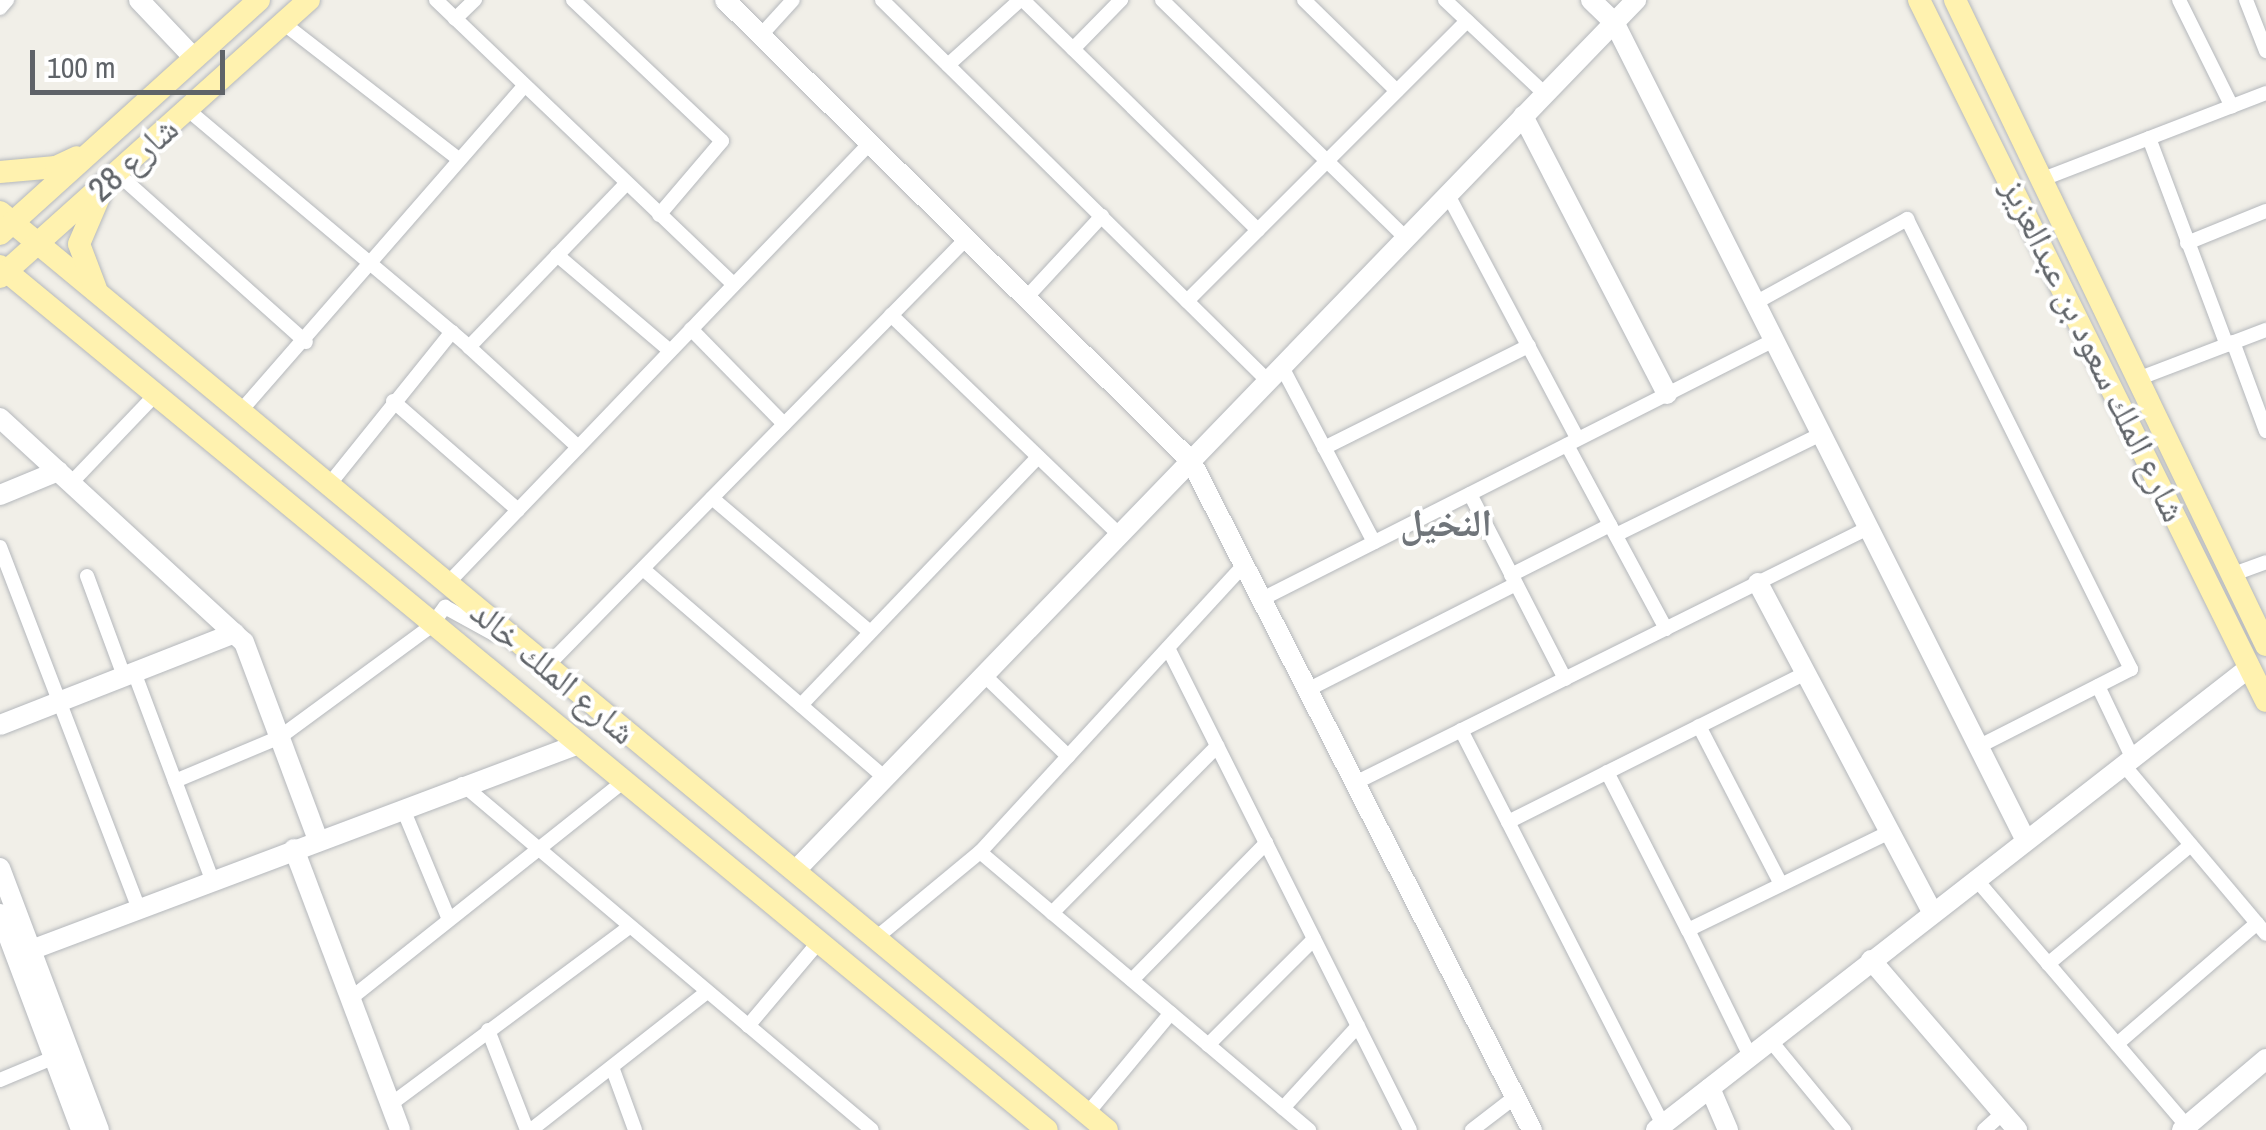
<!DOCTYPE html>
<meta charset="utf-8">
<style>
body{margin:0}
#map{position:relative;width:2266px;height:1130px;overflow:hidden;background:#f1efe8;font-family:"Archivo Narrow","Noto Naskh Arabic",sans-serif}
div>[style]{position:absolute}
.roads{filter:drop-shadow(0 0 2px #b5b8bc) drop-shadow(0 0 2px #b5b8bc)}
.street>*{height:14px;margin:-7px;padding:0 7px;transform-origin:7px;border-radius:7px;background:#fff}
.secondary>*{height:20px;margin:-10px;padding:0 10px;transform-origin:10px;border-radius:10px;background:#fff}
.primary>*{height:22px;margin:-11px;padding:0 11px;transform-origin:11px;border-radius:11px;background:#fff2af}
span{translate:-50% -50%;white-space:nowrap;text-align:center;line-height:1.15;-webkit-text-stroke:8px #fff;paint-order:stroke}
.street-label{font-size:35px;color:#5f6368}
.neighbourhood-label{font-size:38px;color:#70757a;font-weight:700}
.scale{position:absolute;left:30px;top:50px;width:195px;height:45px;box-sizing:border-box;border:5px solid #5f6368;border-top:0;padding-left:12px;font-size:30px;line-height:35px;white-space:nowrap;color:#5f6368;-webkit-text-stroke:8px #fff;paint-order:stroke}
</style>
<div id="map">
<div class="roads">
<div class="street">
<i style="left:436px;top:0;width:412px;rotate:43.7deg"></i>
<i style="left:573px;top:0;width:205px;rotate:43.4deg"></i>
<i style="left:722px;top:141px;width:97px;rotate:130.4deg"></i>
<i style="left:882px;top:0;width:542px;rotate:44.63deg"></i>
<i style="left:1023px;top:0;width:329px;rotate:44.4deg"></i>
<i style="left:1162px;top:0;width:341px;rotate:44.3deg"></i>
<i style="left:1304px;top:0;width:130px;rotate:44.4deg"></i>
<i style="left:1445px;top:0;width:137px;rotate:43.2deg"></i>
<i style="left:2179px;top:0;width:119px;rotate:63.6deg"></i>
<i style="left:2246px;top:0;width:55px;rotate:68.6deg"></i>
<i style="left:0;top:8px;width:11px;rotate:-49deg"></i>
<i style="left:455px;top:19px;width:28px;rotate:-44deg"></i>
<i style="left:283px;top:23px;width:220px;rotate:37.8deg"></i>
<i style="left:761px;top:35px;width:47px;rotate:-47.6deg"></i>
<i style="left:1073px;top:49px;width:69px;rotate:-45.6deg"></i>
<i style="left:948px;top:65px;width:97px;rotate:-42.1deg"></i>
<i style="left:188px;top:110px;width:345px;rotate:40.1deg"></i>
<i style="left:2149px;top:138px;width:221px;rotate:69.4deg"></i>
<i style="left:118px;top:174px;width:252px;rotate:41.8deg"></i>
<i style="left:2043px;top:179px;width:239px;rotate:-21.1deg"></i>
<i style="left:1448px;top:195px;width:276px;rotate:62deg"></i>
<i style="left:2187px;top:243px;width:85px;rotate:-22.1deg"></i>
<i style="left:557px;top:255px;width:148px;rotate:40.3deg"></i>
<i style="left:1026px;top:298px;width:112px;rotate:-47.2deg"></i>
<i style="left:1187px;top:301px;width:396px;rotate:-45deg"></i>
<i style="left:1755px;top:303px;width:174px;rotate:-28.9deg"></i>
<i style="left:1907px;top:219px;width:503px;rotate:63.54deg"></i>
<i style="left:2131px;top:669px;width:172px;rotate:153deg"></i>
<i style="left:891px;top:315px;width:318px;rotate:43.9deg"></i>
<i style="left:691px;top:329px;width:133px;rotate:45.6deg"></i>
<i style="left:2233px;top:342px;width:95px;rotate:69.7deg"></i>
<i style="left:469px;top:347px;width:148px;rotate:42.5deg"></i>
<i style="left:1282px;top:367px;width:198px;rotate:62.3deg"></i>
<i style="left:2140px;top:378px;width:135px;rotate:-20.9deg"></i>
<i style="left:393px;top:401px;width:166px;rotate:41.1deg"></i>
<i style="left:239px;top:413px;width:432px;rotate:-48.9deg"></i>
<i style="left:1567px;top:445px;width:209px;rotate:61.7deg"></i>
<i style="left:1324px;top:448px;width:229px;rotate:-26.5deg"></i>
<i style="left:71px;top:483px;width:122px;rotate:-46.3deg"></i>
<i style="left:328px;top:486px;width:198px;rotate:-51.2deg"></i>
<i style="left:452px;top:332px;width:23px;rotate:41deg"></i>
<i style="left:469px;top:347px;width:226px;rotate:-46.1deg"></i>
<i style="left:1470px;top:494px;width:208px;rotate:62.8deg"></i>
<i style="left:712px;top:498px;width:207px;rotate:40.3deg"></i>
<i style="left:1616px;top:535px;width:229px;rotate:-26.2deg"></i>
<i style="left:0;top:547px;width:388px;rotate:69deg"></i>
<i style="left:643px;top:569px;width:320px;rotate:40.8deg"></i>
<i style="left:1511px;top:575px;width:111px;rotate:-26.8deg"></i>
<i style="left:2231px;top:575px;width:37px;rotate:-20deg"></i>
<i style="left:87px;top:576px;width:107px;rotate:69.7deg"></i>
<i style="left:447px;top:584px;width:611px;rotate:-46.19deg"></i>
<i style="left:1262px;top:599px;width:574px;rotate:-26.83deg"></i>
<i style="left:1168px;top:648px;width:539px;rotate:63.34deg"></i>
<i style="left:547px;top:666px;width:598px;rotate:-45.54deg"></i>
<i style="left:134px;top:672px;width:222px;rotate:69.4deg"></i>
<i style="left:984px;top:675px;width:117px;rotate:44deg"></i>
<i style="left:2098px;top:686px;width:79px;rotate:64.4deg"></i>
<i style="left:1307px;top:690px;width:234px;rotate:-26.9deg"></i>
<i style="left:801px;top:705px;width:343px;rotate:-46.3deg"></i>
<i style="left:1699px;top:726px;width:178px;rotate:62.6deg"></i>
<i style="left:1461px;top:730px;width:443px;rotate:62.9deg"></i>
<i style="left:2123px;top:764px;width:222px;rotate:49.9deg"></i>
<i style="left:1607px;top:772px;width:178px;rotate:62.9deg"></i>
<i style="left:1688px;top:930px;width:225px;rotate:-25.9deg"></i>
<i style="left:175px;top:781px;width:114px;rotate:-22.7deg"></i>
<i style="left:280px;top:737px;width:187px;rotate:-36.3deg"></i>
<i style="left:431px;top:626px;width:24px;rotate:-54deg"></i>
<i style="left:445px;top:607px;width:56px;rotate:28.9deg"></i>
<i style="left:1355px;top:783px;width:573px;rotate:-26.43deg"></i>
<i style="left:462px;top:784px;width:536px;rotate:40.16deg"></i>
<i style="left:403px;top:809px;width:117px;rotate:67.4deg"></i>
<i style="left:1508px;top:822px;width:333px;rotate:-26.6deg"></i>
<i style="left:980px;top:852px;width:431px;rotate:40.2deg"></i>
<i style="left:1975px;top:878px;width:326px;rotate:49.5deg"></i>
<i style="left:1052px;top:913px;width:235px;rotate:-45.3deg"></i>
<i style="left:1688px;top:930px;width:140px;rotate:63.8deg"></i>
<i style="left:876px;top:938px;width:135px;rotate:-39.6deg"></i>
<i style="left:980px;top:852px;width:390px;rotate:-47.4deg"></i>
<i style="left:2048px;top:964px;width:186px;rotate:-39.8deg"></i>
<i style="left:1132px;top:980px;width:192px;rotate:-45.6deg"></i>
<i style="left:350px;top:999px;width:347px;rotate:-38.5deg"></i>
<i style="left:748px;top:1026px;width:109px;rotate:-49.9deg"></i>
<i style="left:488px;top:1030px;width:107px;rotate:68.7deg"></i>
<i style="left:1770px;top:1040px;width:117px;rotate:50.6deg"></i>
<i style="left:2117px;top:1044px;width:185px;rotate:-40.8deg"></i>
<i style="left:1208px;top:1045px;width:150px;rotate:-45deg"></i>
<i style="left:612px;top:1067px;width:67px;rotate:69.9deg"></i>
<i style="left:0;top:1080px;width:60px;rotate:-22.7deg"></i>
<i style="left:391px;top:1104px;width:297px;rotate:-36.6deg"></i>
<i style="left:1283px;top:1108px;width:111px;rotate:-47.6deg"></i>
<i style="left:1087px;top:1114px;width:131px;rotate:-50.3deg"></i>
<i style="left:531px;top:1130px;width:224px;rotate:-38.1deg"></i>
<i style="left:1472px;top:1130px;width:54px;rotate:-37.5deg"></i>
<i style="left:1984px;top:1130px;width:25px;rotate:-42deg"></i>
</div>
<div class="secondary">
<i style="left:139px;top:0;width:79px;rotate:46.5deg"></i>
<i style="left:725px;top:0;width:655px;rotate:44.69deg"></i>
<i style="left:1191px;top:461px;width:751px;rotate:62.99deg"></i>
<i style="left:1591px;top:0;width:32px;rotate:44deg"></i>
<i style="left:1614px;top:22px;width:915px;rotate:63.29deg"></i>
<i style="left:1523px;top:116px;width:313px;rotate:62.6deg"></i>
<i style="left:0;top:418px;width:331px;rotate:42.6deg"></i>
<i style="left:244px;top:642px;width:211px;rotate:69.5deg"></i>
<i style="left:0;top:495px;width:63px;rotate:-22.5deg"></i>
<i style="left:1758px;top:583px;width:372px;rotate:62.1deg"></i>
<i style="left:0;top:725px;width:252px;rotate:-21.4deg"></i>
<i style="left:294px;top:849px;width:300px;rotate:69.3deg"></i>
<i style="left:0;top:868px;width:280px;rotate:69.3deg"></i>
<i style="left:795px;top:871px;width:1211px;rotate:-46deg"></i>
<i style="left:0;top:914px;width:231px;rotate:69.4deg"></i>
<i style="left:31px;top:950px;width:582px;rotate:-20.61deg"></i>
<i style="left:1871px;top:960px;width:224px;rotate:49.3deg"></i>
<i style="left:1710px;top:1088px;width:46px;rotate:66.8deg"></i>
<i style="left:1656px;top:1130px;width:753px;rotate:-37.94deg"></i>
<i style="left:2182px;top:1130px;width:110px;rotate:-40.2deg"></i>
</div>
<div class="primary">
<i style="left:1919px;top:0;width:782px;rotate:63.66deg"></i>
<i style="left:1955px;top:0;width:716px;rotate:64.26deg"></i>
<i style="left:0;top:172px;width:56px;rotate:-5.1deg"></i>
<i style="left:56px;top:167px;width:23px;rotate:-25deg"></i>
<i style="left:0;top:212px;width:1438px;rotate:39.67deg"></i>
<i style="left:0;top:234px;width:349px;rotate:-42.1deg"></i>
<i style="left:0;top:266px;width:1357px;rotate:39.53deg"></i>
<i style="left:0;top:277px;width:415px;rotate:-41.9deg"></i>
<i style="left:96px;top:289px;width:48px;rotate:-110.7deg"></i>
<i style="left:79px;top:244px;width:53px;rotate:-66.8deg"></i>
</div>
</div>
<div class="street-label">
<span style="left:133px;top:159px;rotate:-42deg">شارع 28</span>
<span style="left:2094px;top:350px;rotate:64deg">شارع الملك سعود بن عبدالعزيز</span>
<span style="left:553px;top:672px;rotate:40deg">شارع الملك خالد</span>
</div>
<div class="neighbourhood-label">
<span style="left:1446px;top:523px">النخيل</span>
</div>
<div class="scale">100 m</div>
</div>
